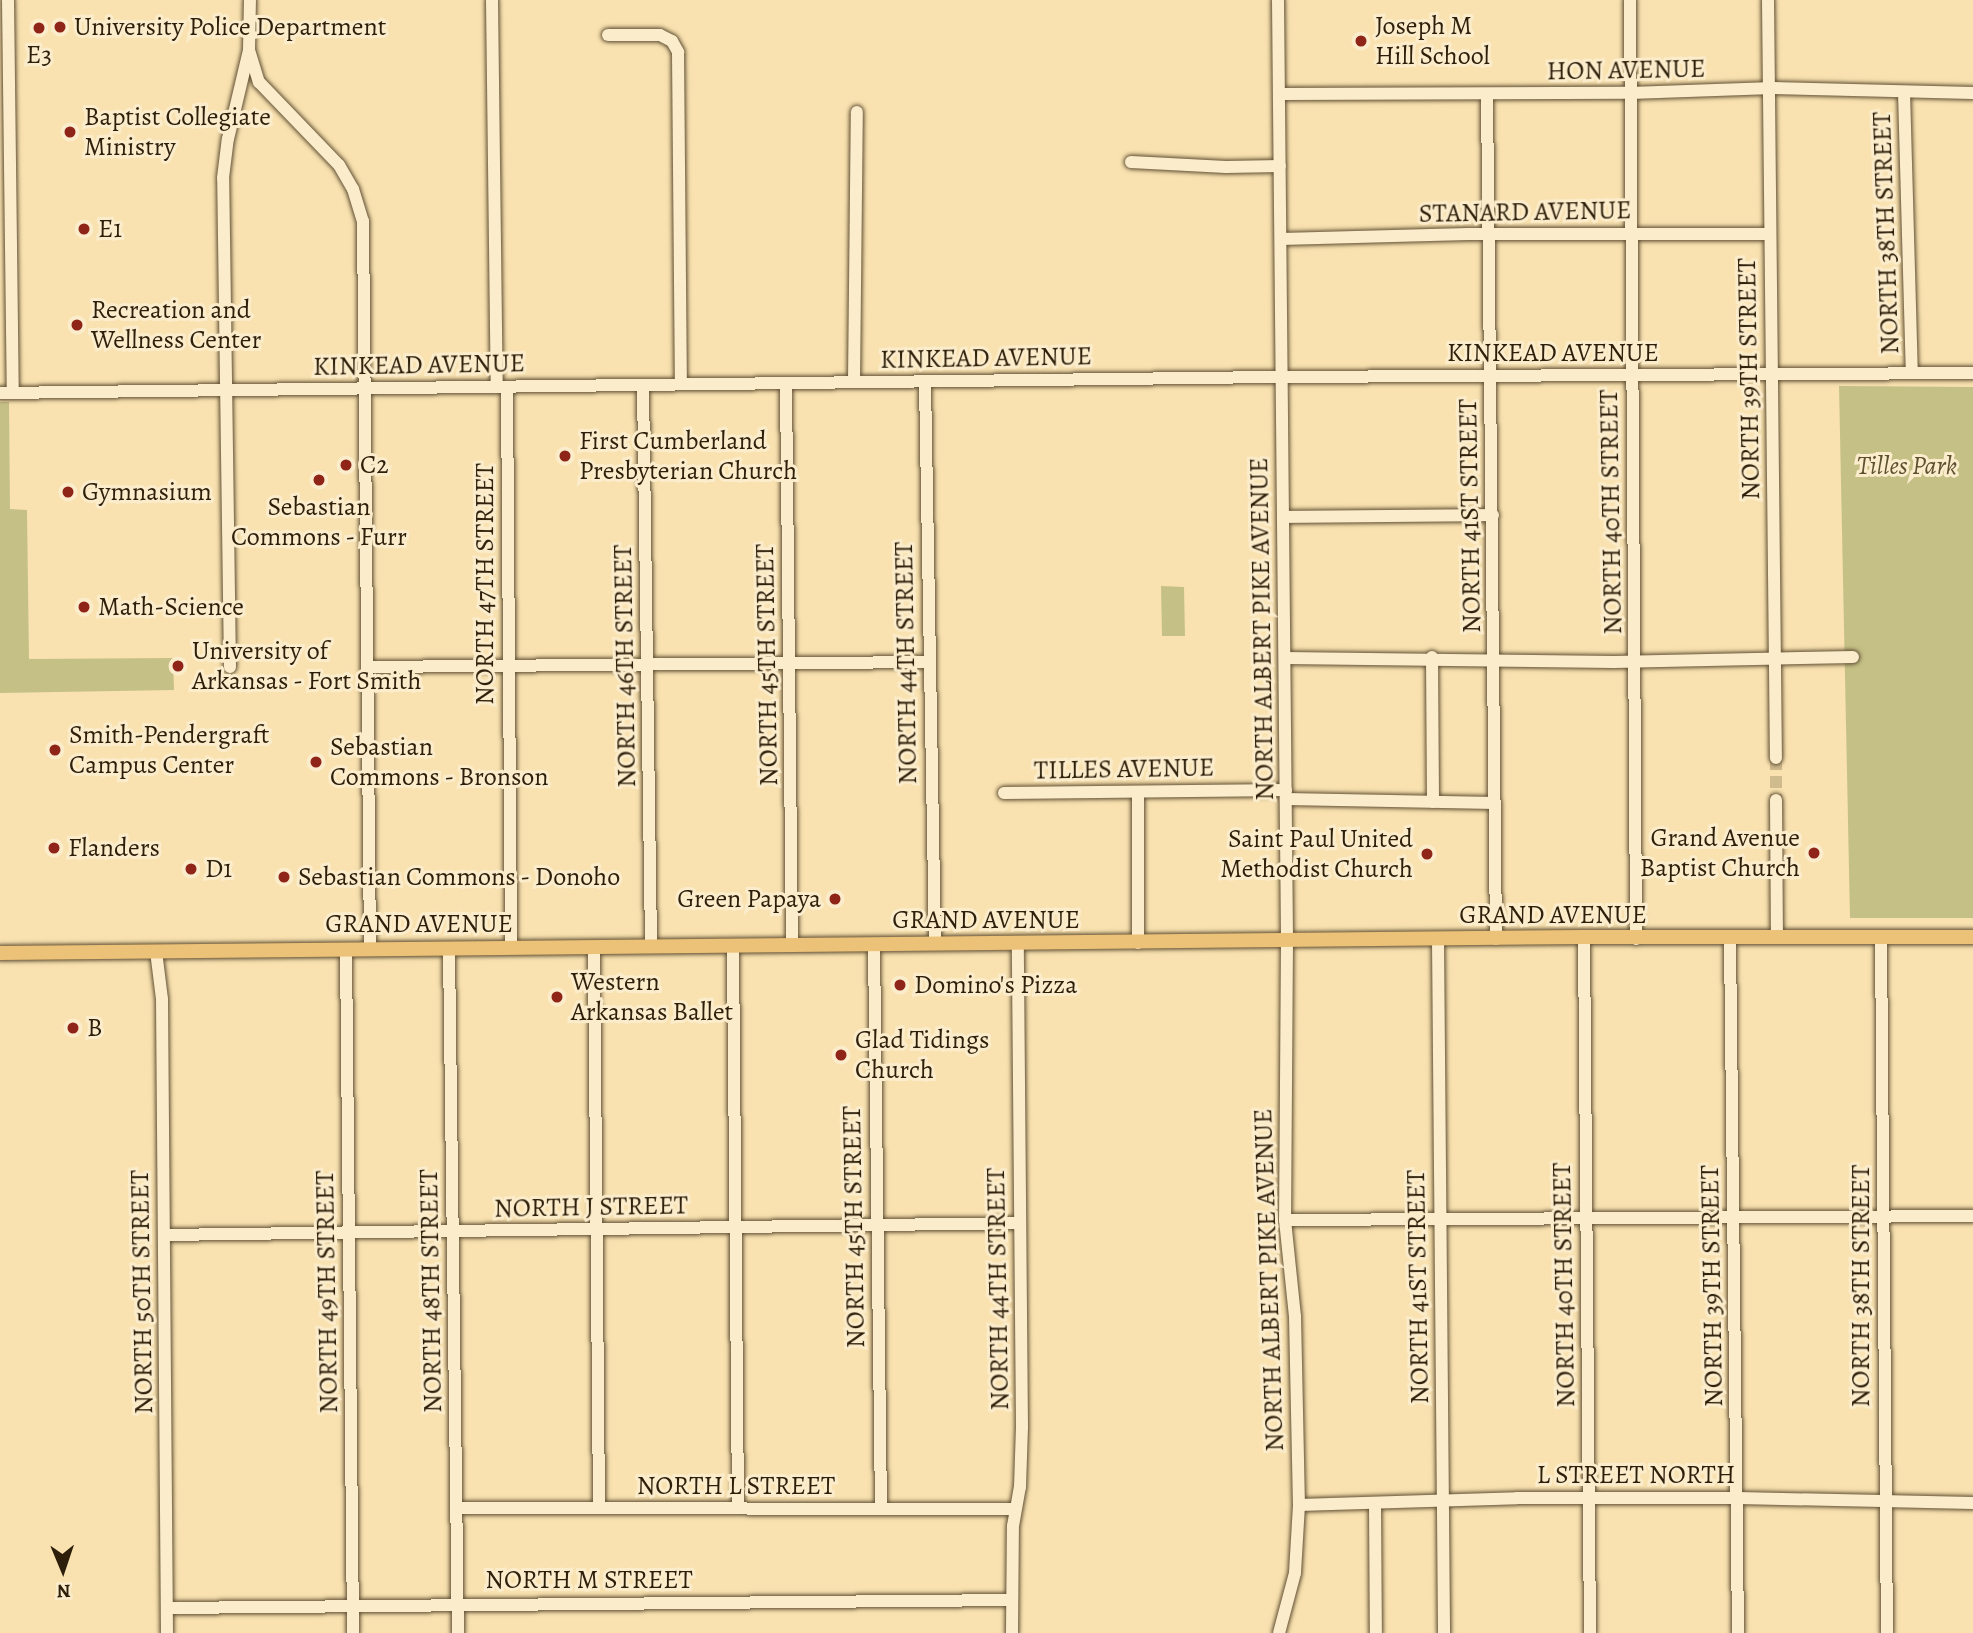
<!DOCTYPE html>
<style>
body{margin:0}
#map{position:relative;width:1973px;height:1633px;overflow:hidden;background:#f9e2b0;font-family:Alegreya,serif}
div>[style]{position:absolute}
.green>*{inset:0;background:#c5c186}
.minor-tunnel>*{height:12px;margin-top:-6px;transform-origin:0;background:repeating-linear-gradient(90deg,#d0bb8f 0 12px,transparent 0 18px)}
.roads{filter:drop-shadow(0 0 2px #615034) drop-shadow(0 0 2px #615034)}
.minor>*{height:12px;margin:-6px;padding:0 6px;transform-origin:6px;border-radius:6px;background:#fbeccc}
.major>*{height:14px;margin:-7px;padding:0 7px;transform-origin:7px;border-radius:7px;background:#ecc178}
.dots>*{width:19px;height:19px;translate:-50% -50%;box-sizing:border-box;border:4px solid #fbeccc;border-radius:50%}
span{translate:-50% -50%;white-space:nowrap;text-align:center;line-height:1.15;-webkit-text-stroke:6px #fbeccc;paint-order:stroke}
.poi-label{font-size:26px;color:#2e1f0a}
.left{translate:0 -50%;text-align:left}
.right{translate:-100% -50%;text-align:right}
.street-label{font-size:26px;color:#2e1f0a}
.park-label{font-size:26px;color:#5b502f;font-style:italic}
.north{position:absolute;left:28px;top:1535px;width:70px;height:70px;-webkit-text-stroke:5px #fbeccc;paint-order:stroke;rotate:178deg;font-size:19px;font-weight:700;line-height:28px;text-align:center;color:#2e1f0a}
.north::after{content:'';display:block;margin:auto;width:24px;height:32px;background:#2e1f0a;clip-path:polygon(50% 0,100% 100%,50% 72%,0 100%)}
</style>
<div id="map">
<div class="green">
<i style="clip-path:polygon(1839px 386px,1973px 387px,1973px 918px,1850px 918px)"></i>
<i style="clip-path:polygon(0 402px,9px 402px,10px 509px,27px 510px,29px 659px,173px 658px,174px 690px,0 693px)"></i>
<i style="clip-path:polygon(1161px 586px,1184px 587px,1185px 636px,1162px 636px)"></i>
</div>
<div class="minor-tunnel">
<i style="left:1776px;top:758px;width:42px;rotate:90deg"></i>
</div>
<div class="roads">
<div class="minor">
<i style="left:8px;top:0;width:393px;rotate:89.3deg"></i>
<i style="left:492px;top:0;width:387px;rotate:89.3deg"></i>
<i style="left:1278px;top:0;width:941px;rotate:89.45deg"></i>
<i style="left:1287px;top:941px;width:279px;rotate:90.4deg"></i>
<i style="left:1285px;top:1220px;width:97px;rotate:84.1deg"></i>
<i style="left:1295px;top:1316px;width:189px;rotate:88.8deg"></i>
<i style="left:1299px;top:1505px;width:68px;rotate:93.4deg"></i>
<i style="left:1295px;top:1573px;width:62px;rotate:104.9deg"></i>
<i style="left:1630px;top:0;width:939px;rotate:89.63deg"></i>
<i style="left:1768px;top:0;width:758px;rotate:89.4deg"></i>
<i style="left:608px;top:35px;width:52px"></i>
<i style="left:660px;top:35px;width:13px;rotate:27deg"></i>
<i style="left:672px;top:41px;width:13px;rotate:61deg"></i>
<i style="left:678px;top:52px;width:332px;rotate:89.5deg"></i>
<i style="left:249px;top:50px;width:34px;rotate:73deg"></i>
<i style="left:259px;top:82px;width:115px;rotate:46.1deg"></i>
<i style="left:339px;top:165px;width:28px;rotate:60deg"></i>
<i style="left:353px;top:189px;width:34px;rotate:73deg"></i>
<i style="left:363px;top:221px;width:728px;rotate:89.45deg"></i>
<i style="left:1904px;top:92px;width:281px;rotate:88.4deg"></i>
<i style="left:1279px;top:94px;width:351px;rotate:-0.2deg"></i>
<i style="left:1630px;top:93px;width:143px;rotate:-2deg"></i>
<i style="left:1773px;top:88px;width:200px;rotate:1.4deg"></i>
<i style="left:1487px;top:94px;width:845px;rotate:89.39deg"></i>
<i style="left:1131px;top:162px;width:95px;rotate:3deg"></i>
<i style="left:1226px;top:167px;width:54px;rotate:-1.1deg"></i>
<i style="left:1281px;top:239px;width:187px;rotate:-1.5deg"></i>
<i style="left:1468px;top:234px;width:302px"></i>
<i style="left:854px;top:382px;width:270px;rotate:-89.4deg"></i>
<i style="left:925px;top:382px;width:562px;rotate:88.98deg"></i>
<i style="left:786px;top:383px;width:563px;rotate:89.39deg"></i>
<i style="left:643px;top:385px;width:562px;rotate:89.18deg"></i>
<i style="left:507px;top:387px;width:561px;rotate:89.59deg"></i>
<i style="left:0;top:393px;width:1282px;rotate:-0.72deg"></i>
<i style="left:1282px;top:377px;width:691px;rotate:-0.33deg"></i>
<i style="left:1283px;top:517px;width:210px;rotate:-0.5deg"></i>
<i style="left:1432px;top:657px;width:145px;rotate:89.6deg"></i>
<i style="left:1285px;top:658px;width:329px;rotate:0.7deg"></i>
<i style="left:1614px;top:662px;width:239px;rotate:-1.2deg"></i>
<i style="left:230px;top:667px;width:489px;rotate:-90.8deg"></i>
<i style="left:223px;top:178px;width:39px;rotate:-83deg"></i>
<i style="left:228px;top:139px;width:91px;rotate:-76.7deg"></i>
<i style="left:249px;top:50px;width:50px;rotate:-88.9deg"></i>
<i style="left:368px;top:667px;width:561px;rotate:-0.51deg"></i>
<i style="left:1138px;top:792px;width:151px;rotate:90deg"></i>
<i style="left:1004px;top:793px;width:282px;rotate:-0.6deg"></i>
<i style="left:1286px;top:799px;width:209px;rotate:1.1deg"></i>
<i style="left:1776px;top:800px;width:138px;rotate:89.6deg"></i>
<i style="left:1584px;top:937px;width:696px;rotate:89.51deg"></i>
<i style="left:1881px;top:938px;width:695px;rotate:89.51deg"></i>
<i style="left:1730px;top:939px;width:694px;rotate:89.34deg"></i>
<i style="left:1438px;top:940px;width:693px;rotate:89.5deg"></i>
<i style="left:874px;top:945px;width:563px;rotate:89.29deg"></i>
<i style="left:733px;top:946px;width:562px;rotate:89.49deg"></i>
<i style="left:594px;top:947px;width:561px;rotate:89.49deg"></i>
<i style="left:449px;top:949px;width:684px;rotate:89.25deg"></i>
<i style="left:346px;top:950px;width:683px;rotate:89.41deg"></i>
<i style="left:156px;top:951px;width:48px;rotate:82.9deg"></i>
<i style="left:162px;top:999px;width:634px;rotate:89.55deg"></i>
<i style="left:1285px;top:1220px;width:688px;rotate:-0.33deg"></i>
<i style="left:164px;top:1235px;width:855px;rotate:-0.8deg"></i>
<i style="left:1299px;top:1505px;width:218px;rotate:-1.8deg"></i>
<i style="left:1517px;top:1498px;width:221px"></i>
<i style="left:1738px;top:1498px;width:235px;rotate:1.2deg"></i>
<i style="left:1375px;top:1505px;width:128px;rotate:89.6deg"></i>
<i style="left:457px;top:1508px;width:558px;rotate:0.1deg"></i>
<i style="left:167px;top:1608px;width:845px;rotate:-0.54deg"></i>
<i style="left:1012px;top:1633px;width:107px;rotate:-89.5deg"></i>
<i style="left:1013px;top:1526px;width:40px;rotate:-80deg"></i>
<i style="left:1020px;top:1487px;width:60px;rotate:-88.1deg"></i>
<i style="left:1022px;top:1427px;width:483px;rotate:-90.5deg"></i>
</div>
<div class="major">
<i style="left:0;top:953px;width:1584px;rotate:-0.58deg"></i>
<i style="left:1584px;top:937px;width:389px"></i>
</div>
</div>
<div class="dots">
<i style="left:60px;top:27px;background:#8f2418"></i>
<i style="left:39px;top:28px;background:#8f2418"></i>
<i style="left:1361px;top:41px;background:#8f2418"></i>
<i style="left:70px;top:132px;background:#8f2418"></i>
<i style="left:84px;top:229px;background:#8f2418"></i>
<i style="left:77px;top:325px;background:#8f2418"></i>
<i style="left:565px;top:456px;background:#8f2418"></i>
<i style="left:346px;top:465px;background:#8f2418"></i>
<i style="left:319px;top:480px;background:#8f2418"></i>
<i style="left:68px;top:492px;background:#8f2418"></i>
<i style="left:84px;top:607px;background:#8f2418"></i>
<i style="left:178px;top:666px;background:#8f2418"></i>
<i style="left:55px;top:750px;background:#8f2418"></i>
<i style="left:316px;top:762px;background:#8f2418"></i>
<i style="left:54px;top:848px;background:#8f2418"></i>
<i style="left:1814px;top:853px;background:#8f2418"></i>
<i style="left:1427px;top:854px;background:#8f2418"></i>
<i style="left:191px;top:869px;background:#8f2418"></i>
<i style="left:284px;top:877px;background:#8f2418"></i>
<i style="left:835px;top:899px;background:#8f2418"></i>
<i style="left:900px;top:985px;background:#8f2418"></i>
<i style="left:557px;top:997px;background:#8f2418"></i>
<i style="left:73px;top:1028px;background:#8f2418"></i>
<i style="left:841px;top:1055px;background:#8f2418"></i>
</div>
<div class="poi-label">
<span class="left" style="left:1375px;top:41px">Joseph M<br>Hill School</span>
<span class="left" style="left:74px;top:27px">University Police Department</span>
<span style="left:39px;top:55px">E3</span>
<span class="left" style="left:84px;top:132px">Baptist Collegiate<br>Ministry</span>
<span class="left" style="left:98px;top:229px">E1</span>
<span class="left" style="left:91px;top:325px">Recreation and<br>Wellness Center</span>
<span class="left" style="left:579px;top:456px">First Cumberland<br>Presbyterian Church</span>
<span class="left" style="left:360px;top:465px">C2</span>
<span class="left" style="left:82px;top:492px">Gymnasium</span>
<span style="left:319px;top:522px">Sebastian<br>Commons - Furr</span>
<span class="left" style="left:98px;top:607px">Math-Science</span>
<span class="left" style="left:192px;top:666px">University of<br>Arkansas - Fort Smith</span>
<span class="left" style="left:69px;top:750px">Smith-Pendergraft<br>Campus Center</span>
<span class="left" style="left:330px;top:762px">Sebastian<br>Commons - Bronson</span>
<span class="right" style="left:1800px;top:853px">Grand Avenue<br>Baptist Church</span>
<span class="right" style="left:1413px;top:854px">Saint Paul United<br>Methodist Church</span>
<span class="left" style="left:68px;top:848px">Flanders</span>
<span class="left" style="left:205px;top:869px">D1</span>
<span class="left" style="left:298px;top:877px">Sebastian Commons - Donoho</span>
<span class="right" style="left:821px;top:899px">Green Papaya</span>
<span class="left" style="left:571px;top:997px">Western<br>Arkansas Ballet</span>
<span class="left" style="left:914px;top:985px">Domino's Pizza</span>
<span class="left" style="left:87px;top:1028px">B</span>
<span class="left" style="left:855px;top:1055px">Glad Tidings<br>Church</span>
</div>
<div class="street-label">
<span style="left:1626px;top:70px;rotate:-1deg">HON AVENUE</span>
<span style="left:1525px;top:212px;rotate:-1deg">STANARD AVENUE</span>
<span style="left:1886px;top:233px;rotate:-92deg">NORTH 38TH STREET</span>
<span style="left:1553px;top:353px">KINKEAD AVENUE</span>
<span style="left:986px;top:358px;rotate:-1deg">KINKEAD AVENUE</span>
<span style="left:419px;top:365px;rotate:-1deg">KINKEAD AVENUE</span>
<span style="left:1749px;top:379px;rotate:-91deg">NORTH 39TH STREET</span>
<span style="left:1611px;top:512px;rotate:-91deg">NORTH 40TH STREET</span>
<span style="left:1470px;top:516px;rotate:-91deg">NORTH 41ST STREET</span>
<span style="left:485px;top:584px;rotate:-90deg">NORTH 47TH STREET</span>
<span style="left:1262px;top:629px;rotate:-91deg">NORTH ALBERT PIKE AVENUE</span>
<span style="left:906px;top:663px;rotate:-91deg">NORTH 44TH STREET</span>
<span style="left:767px;top:665px;rotate:-91deg">NORTH 45TH STREET</span>
<span style="left:625px;top:666px;rotate:-91deg">NORTH 46TH STREET</span>
<span style="left:1124px;top:769px;rotate:-1deg">TILLES AVENUE</span>
<span style="left:1553px;top:915px">GRAND AVENUE</span>
<span style="left:986px;top:920px">GRAND AVENUE</span>
<span style="left:419px;top:924px">GRAND AVENUE</span>
<span style="left:591px;top:1207px;rotate:-1deg">NORTH J STREET</span>
<span style="left:854px;top:1227px;rotate:-91deg">NORTH 45TH STREET</span>
<span style="left:1269px;top:1280px;rotate:-92deg">NORTH ALBERT PIKE AVENUE</span>
<span style="left:1564px;top:1285px;rotate:-91deg">NORTH 40TH STREET</span>
<span style="left:1712px;top:1286px;rotate:-91deg">NORTH 39TH STREET</span>
<span style="left:1861px;top:1286px;rotate:-90deg">NORTH 38TH STREET</span>
<span style="left:1418px;top:1287px;rotate:-91deg">NORTH 41ST STREET</span>
<span style="left:998px;top:1289px;rotate:-91deg">NORTH 44TH STREET</span>
<span style="left:431px;top:1291px;rotate:-91deg">NORTH 48TH STREET</span>
<span style="left:142px;top:1292px;rotate:-91deg">NORTH 50TH STREET</span>
<span style="left:327px;top:1292px;rotate:-91deg">NORTH 49TH STREET</span>
<span style="left:1636px;top:1475px">L STREET NORTH</span>
<span style="left:736px;top:1486px">NORTH L STREET</span>
<span style="left:589px;top:1580px">NORTH M STREET</span>
</div>
<div class="park-label">
<span style="left:1907px;top:466px">Tilles Park</span>
</div>
<div class="north">N</div>
</div>
